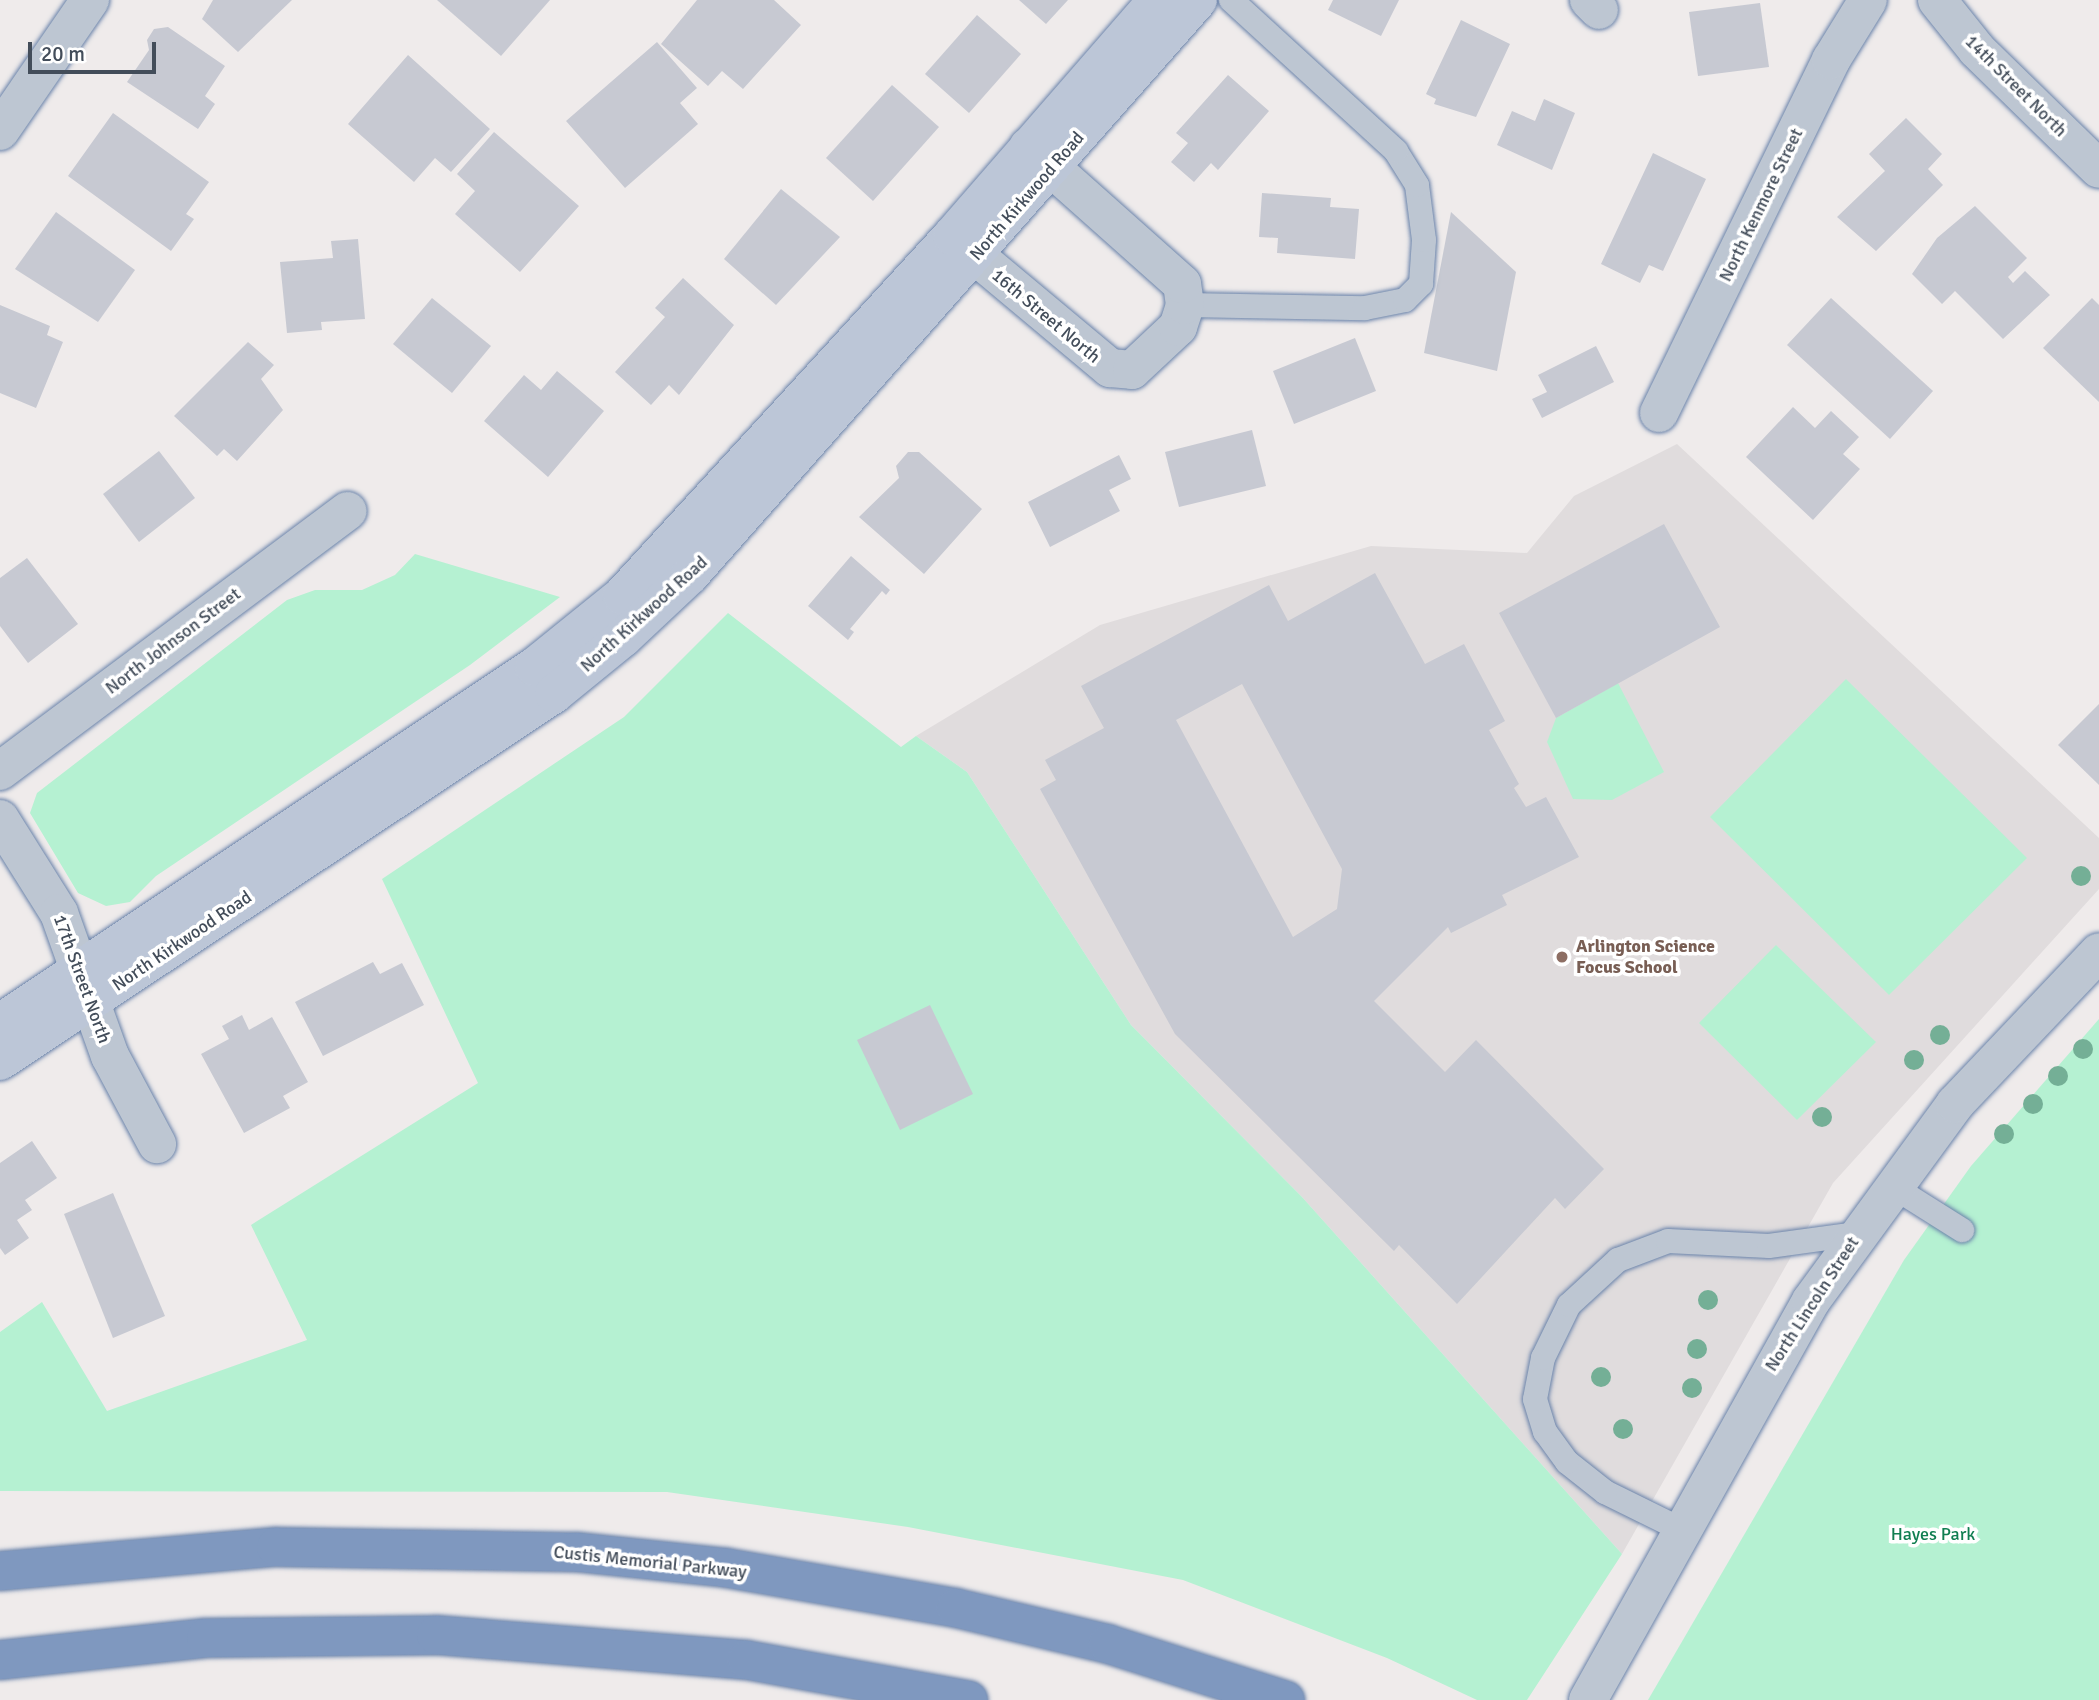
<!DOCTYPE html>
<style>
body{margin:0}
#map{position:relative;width:2099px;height:1700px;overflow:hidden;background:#efebeb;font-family:Signika,sans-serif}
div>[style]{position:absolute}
.education>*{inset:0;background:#e0dcdd}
.green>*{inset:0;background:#b5f1d2}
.building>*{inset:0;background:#c7c9d2}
.roads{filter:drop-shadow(0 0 2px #6a83aa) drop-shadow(0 0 2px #6a83aa)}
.lane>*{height:24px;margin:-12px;padding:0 12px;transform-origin:12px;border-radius:12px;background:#bdc6d2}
.street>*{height:38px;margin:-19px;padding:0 19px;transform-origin:19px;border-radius:19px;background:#bdc6d2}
.secondary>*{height:38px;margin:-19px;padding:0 19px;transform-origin:19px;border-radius:19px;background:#bcc6d7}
.highway>*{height:38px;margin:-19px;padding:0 19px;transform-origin:19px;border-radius:19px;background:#7f98bf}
.trees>*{width:20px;height:20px;margin:-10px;border-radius:50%;background:#74af96}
.dots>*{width:19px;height:19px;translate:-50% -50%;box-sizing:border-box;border:4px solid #fff;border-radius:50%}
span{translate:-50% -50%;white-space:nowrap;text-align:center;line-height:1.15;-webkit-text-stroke:7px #fff;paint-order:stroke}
.street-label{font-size:18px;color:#434d5a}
.education-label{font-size:18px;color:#785e54;font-weight:700}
.left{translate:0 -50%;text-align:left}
.park-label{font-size:18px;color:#107e51}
.scale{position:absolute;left:28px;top:42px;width:128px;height:32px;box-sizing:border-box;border:4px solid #434d5a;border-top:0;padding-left:9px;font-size:21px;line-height:24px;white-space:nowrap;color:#434d5a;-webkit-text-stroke:5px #fff;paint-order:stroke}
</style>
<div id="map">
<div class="education">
<i style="clip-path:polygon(1677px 444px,2099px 838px,2099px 889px,1833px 1183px,1622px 1554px,1302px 1197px,1131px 1025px,967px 772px,916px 736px,1100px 625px,1371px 546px,1527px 553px,1574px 496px)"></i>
</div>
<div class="green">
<i style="clip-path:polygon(415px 554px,560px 597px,470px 665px,156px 876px,130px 902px,106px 906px,78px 893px,30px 813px,37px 793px,287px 600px,315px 590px,362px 590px,395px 575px)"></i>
<i style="clip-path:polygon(728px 613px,901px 747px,916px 736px,967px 772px,1131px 1025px,1302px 1197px,1622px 1554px,1527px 1700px,1477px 1700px,1387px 1658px,1183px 1580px,908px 1527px,667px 1492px,0 1491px,0 1332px,42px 1302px,107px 1411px,307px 1340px,251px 1225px,478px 1083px,382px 879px,624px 717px)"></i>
<i style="clip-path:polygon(1846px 679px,2027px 858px,1889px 995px,1710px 817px)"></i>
<i style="clip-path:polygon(1618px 683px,1664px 772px,1612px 800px,1573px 799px,1547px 742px,1556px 718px)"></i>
<i style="clip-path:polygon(1776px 945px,1876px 1042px,1797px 1120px,1699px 1023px)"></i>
<i style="clip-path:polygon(2099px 1019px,2099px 1700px,1648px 1700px,1904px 1260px,1971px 1166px)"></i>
</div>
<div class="building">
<i style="clip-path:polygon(213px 0,292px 0,238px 52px,202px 19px)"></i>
<i style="clip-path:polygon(437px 0,550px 0,501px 56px)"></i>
<i style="clip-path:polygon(697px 0,774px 0,801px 25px,743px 89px,722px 71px,708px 86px,661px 44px)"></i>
<i style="clip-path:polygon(1019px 0,1068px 0,1046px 24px)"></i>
<i style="clip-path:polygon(1333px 0,1399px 0,1381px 36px,1328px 10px)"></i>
<i style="clip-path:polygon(1760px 3px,1769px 67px,1698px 76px,1689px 12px)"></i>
<i style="clip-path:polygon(977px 15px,1021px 54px,969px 113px,925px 74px)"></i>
<i style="clip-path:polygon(1461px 20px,1510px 44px,1476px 117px,1434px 104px,1436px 99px,1426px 94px)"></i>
<i style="clip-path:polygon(168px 27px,225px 66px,205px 96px,215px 104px,198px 129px,127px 82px,149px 50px,147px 40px,154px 29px)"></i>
<i style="clip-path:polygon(657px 42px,697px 88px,680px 103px,698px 124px,625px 188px,566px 121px)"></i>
<i style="clip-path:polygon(408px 55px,490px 129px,451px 172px,435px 158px,414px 182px,348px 124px)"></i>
<i style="clip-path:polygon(1228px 75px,1269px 111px,1218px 170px,1211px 163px,1194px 182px,1171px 162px,1188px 143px,1176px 133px)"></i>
<i style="clip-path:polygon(892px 85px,939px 127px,873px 201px,826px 158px)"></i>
<i style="clip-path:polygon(1544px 99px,1575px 113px,1552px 170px,1497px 145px,1512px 111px,1535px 121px)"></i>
<i style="clip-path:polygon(113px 113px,209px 182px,186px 214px,194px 219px,171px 251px,68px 176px)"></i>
<i style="clip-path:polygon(1906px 118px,1942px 154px,1928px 169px,1943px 185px,1876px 251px,1837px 217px,1885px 171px,1869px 154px)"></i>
<i style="clip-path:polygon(494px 132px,579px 206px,520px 272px,455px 214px,475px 191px,457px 174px)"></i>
<i style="clip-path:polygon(1653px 153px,1706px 179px,1663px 271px,1649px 265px,1640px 283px,1601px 264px)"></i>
<i style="clip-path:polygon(781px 189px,840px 237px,776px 305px,724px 259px)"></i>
<i style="clip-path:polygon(1262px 193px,1331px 198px,1330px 207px,1359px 209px,1355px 259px,1277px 253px,1278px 238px,1259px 237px)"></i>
<i style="clip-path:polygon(1975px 206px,2027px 258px,2008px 277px,2013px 283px,2025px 271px,2050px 295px,2003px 339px,1955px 291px,1942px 304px,1912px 274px,1937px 238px)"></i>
<i style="clip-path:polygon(56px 212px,135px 270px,98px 322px,15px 269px)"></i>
<i style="clip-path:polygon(1451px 212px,1516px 272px,1497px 371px,1424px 353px)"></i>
<i style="clip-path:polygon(358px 239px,365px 319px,321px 322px,322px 330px,287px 333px,280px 262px,333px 258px,331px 241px)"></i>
<i style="clip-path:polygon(683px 278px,734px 325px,679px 395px,669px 385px,651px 405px,615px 372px,665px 317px,655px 308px)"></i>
<i style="clip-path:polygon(432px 298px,491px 346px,452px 393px,393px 344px)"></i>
<i style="clip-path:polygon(1831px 298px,1933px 391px,1890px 439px,1787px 345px)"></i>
<i style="clip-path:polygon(2092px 298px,2099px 305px,2099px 402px,2043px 348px)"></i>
<i style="clip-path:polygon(0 305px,50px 326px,47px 335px,63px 342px,36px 408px,0 393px)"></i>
<i style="clip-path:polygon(1355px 338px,1376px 391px,1294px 424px,1273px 371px)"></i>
<i style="clip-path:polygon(248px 342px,274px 365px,261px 379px,283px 410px,237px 461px,224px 449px,217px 456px,174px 416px)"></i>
<i style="clip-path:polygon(1596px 346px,1614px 382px,1542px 418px,1532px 399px,1547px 392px,1538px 375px)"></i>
<i style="clip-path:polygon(557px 371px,604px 411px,548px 477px,484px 421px,524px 375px,541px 390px)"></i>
<i style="clip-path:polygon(1793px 407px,1815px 428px,1831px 411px,1859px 437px,1843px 454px,1860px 469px,1813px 520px,1746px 457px)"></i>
<i style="clip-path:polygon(1252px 430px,1266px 486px,1179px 507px,1165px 452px)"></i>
<i style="clip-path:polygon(159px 451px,195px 498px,139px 542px,103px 494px)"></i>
<i style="clip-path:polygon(908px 452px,919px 452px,982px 509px,924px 574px,859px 517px,899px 478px,896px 466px)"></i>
<i style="clip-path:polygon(1119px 455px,1131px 479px,1109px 490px,1120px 511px,1050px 547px,1028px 502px)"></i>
<i style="clip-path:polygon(1664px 524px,1720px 627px,1556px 718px,1499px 613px)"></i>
<i style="clip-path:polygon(851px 556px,890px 590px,886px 595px,882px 591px,850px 629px,854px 632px,848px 640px,808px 606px)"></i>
<i style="clip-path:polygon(27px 558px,78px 624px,28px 663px,0 626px,0 578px)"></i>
<i style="clip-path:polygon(evenodd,1375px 573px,1425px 664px,1464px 644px,1505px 721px,1489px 730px,1519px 784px,1514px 788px,1526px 807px,1546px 797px,1579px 857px,1502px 895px,1507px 905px,1451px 933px,1448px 927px,1374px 1001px,1445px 1072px,1476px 1040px,1604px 1169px,1565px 1209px,1555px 1198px,1457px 1304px,1399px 1245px,1394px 1251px,1175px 1034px,1040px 789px,1056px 780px,1045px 760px,1104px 728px,1081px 686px,1269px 585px,1288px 621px,1375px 573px,1242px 684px,1342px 869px,1337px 909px,1293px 937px,1176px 720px,1242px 684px)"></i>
<i style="clip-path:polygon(2099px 704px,2099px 785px,2058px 745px)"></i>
<i style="clip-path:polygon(373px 962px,380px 974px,402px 963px,424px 1005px,323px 1056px,295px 1002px)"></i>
<i style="clip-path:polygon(930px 1005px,973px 1094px,900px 1130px,857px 1040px)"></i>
<i style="clip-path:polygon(242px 1015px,249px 1030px,272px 1017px,308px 1082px,283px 1096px,290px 1108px,244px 1133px,201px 1054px,229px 1039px,222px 1026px)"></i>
<i style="clip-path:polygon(32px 1141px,57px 1178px,25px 1200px,32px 1210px,17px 1220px,29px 1238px,5px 1255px,0 1248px,0 1163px)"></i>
<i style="clip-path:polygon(113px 1193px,165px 1316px,113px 1338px,64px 1214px)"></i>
</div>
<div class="roads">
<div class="lane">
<i style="left:1185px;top:305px;width:180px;rotate:1deg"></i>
<i style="left:1365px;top:308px;width:41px;rotate:-11.3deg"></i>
<i style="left:1405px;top:300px;width:23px;rotate:-45deg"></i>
<i style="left:1421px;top:284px;width:44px;rotate:-86.1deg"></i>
<i style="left:1424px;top:240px;width:55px;rotate:-97.3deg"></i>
<i style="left:1417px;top:185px;width:40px;rotate:-122deg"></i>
<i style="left:1396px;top:151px;width:224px;rotate:-137.5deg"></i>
<i style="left:1892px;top:1186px;width:83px;rotate:32.2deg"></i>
<i style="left:1682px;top:1530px;width:86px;rotate:-153.7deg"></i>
<i style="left:1605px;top:1492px;width:48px;rotate:-141.7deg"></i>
<i style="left:1567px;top:1462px;width:37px;rotate:-126deg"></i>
<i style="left:1545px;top:1432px;width:34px;rotate:-107deg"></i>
<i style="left:1535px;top:1399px;width:42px;rotate:-79deg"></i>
<i style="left:1543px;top:1358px;width:59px;rotate:-63.9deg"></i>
<i style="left:1569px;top:1305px;width:67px;rotate:-42.6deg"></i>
<i style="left:1618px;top:1260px;width:53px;rotate:-20.8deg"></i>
<i style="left:1668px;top:1241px;width:101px;rotate:2.8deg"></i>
<i style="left:1769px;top:1246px;width:89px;rotate:-7.8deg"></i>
</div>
<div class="street">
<i style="left:1589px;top:0;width:14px;rotate:45deg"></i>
<i style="left:1937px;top:0;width:64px;rotate:51.3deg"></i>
<i style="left:1977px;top:50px;width:170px;rotate:44.3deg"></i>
<i style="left:0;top:131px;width:159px;rotate:-55.5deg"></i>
<i style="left:952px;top:236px;width:206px;rotate:39.9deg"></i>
<i style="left:1110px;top:368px;width:22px;rotate:5deg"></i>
<i style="left:1132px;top:370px;width:63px;rotate:-43.1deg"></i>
<i style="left:1178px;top:327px;width:23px;rotate:-72deg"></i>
<i style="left:1185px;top:305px;width:21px;rotate:-98deg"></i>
<i style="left:1182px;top:284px;width:206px;rotate:-138.3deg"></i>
<i style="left:1659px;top:413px;width:393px;rotate:-64deg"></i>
<i style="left:1831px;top:60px;width:70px;rotate:-58.3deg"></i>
<i style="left:0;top:771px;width:434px;rotate:-36.8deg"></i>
<i style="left:0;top:819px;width:111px;rotate:57.9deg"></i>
<i style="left:59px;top:913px;width:152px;rotate:70.4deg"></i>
<i style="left:110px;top:1056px;width:100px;rotate:61.9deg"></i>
<i style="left:1588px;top:1700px;width:457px;rotate:-60.8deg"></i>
<i style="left:1811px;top:1301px;width:244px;rotate:-53.8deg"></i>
<i style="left:1955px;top:1104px;width:209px;rotate:-46.5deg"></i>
</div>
<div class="secondary">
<i style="left:0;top:1023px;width:642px;rotate:-33.69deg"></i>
<i style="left:534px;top:667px;width:113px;rotate:-38.9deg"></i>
<i style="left:622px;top:596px;width:488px;rotate:-47.5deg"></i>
<i style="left:952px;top:236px;width:313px;rotate:-49deg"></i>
<i style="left:0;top:1061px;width:665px;rotate:-33.52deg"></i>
<i style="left:554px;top:694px;width:89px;rotate:-39.1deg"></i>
<i style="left:623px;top:638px;width:92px;rotate:-43.2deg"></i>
<i style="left:690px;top:575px;width:767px;rotate:-48.54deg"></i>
</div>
<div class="highway">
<i style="left:0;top:1571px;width:277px;rotate:-5deg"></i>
<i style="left:276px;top:1547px;width:300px;rotate:1deg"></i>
<i style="left:576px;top:1552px;width:152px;rotate:6deg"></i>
<i style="left:727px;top:1568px;width:232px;rotate:9.9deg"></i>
<i style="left:956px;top:1608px;width:156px;rotate:13.3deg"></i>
<i style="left:1108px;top:1644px;width:186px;rotate:17.6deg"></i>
<i style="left:0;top:1660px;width:207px;rotate:-6.1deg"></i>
<i style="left:206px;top:1638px;width:230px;rotate:-0.7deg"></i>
<i style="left:436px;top:1635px;width:312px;rotate:4.6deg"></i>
<i style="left:747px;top:1660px;width:225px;rotate:10.3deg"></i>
</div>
</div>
<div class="trees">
<i style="left:2081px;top:876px"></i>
<i style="left:1940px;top:1035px"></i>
<i style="left:2083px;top:1049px"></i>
<i style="left:1914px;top:1060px"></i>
<i style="left:2058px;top:1076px"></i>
<i style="left:2033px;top:1104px"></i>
<i style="left:1822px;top:1117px"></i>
<i style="left:2004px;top:1134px"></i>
<i style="left:1708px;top:1300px"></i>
<i style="left:1697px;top:1349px"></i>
<i style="left:1601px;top:1377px"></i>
<i style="left:1692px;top:1388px"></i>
<i style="left:1623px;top:1429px"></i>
</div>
<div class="dots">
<i style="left:1562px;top:957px;background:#8d6e63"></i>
</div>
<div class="street-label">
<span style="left:2016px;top:86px;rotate:45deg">14th Street North</span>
<span style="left:1027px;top:196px;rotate:-49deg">North Kirkwood Road</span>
<span style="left:1761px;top:205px;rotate:-64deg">North Kenmore Street</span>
<span style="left:1046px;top:316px;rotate:40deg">16th Street North</span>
<span style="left:644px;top:614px;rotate:-42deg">North Kirkwood Road</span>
<span style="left:173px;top:641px;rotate:-37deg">North Johnson Street</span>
<span style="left:182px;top:941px;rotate:-34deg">North Kirkwood Road</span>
<span style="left:82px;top:979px;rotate:70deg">17th Street North</span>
<span style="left:1812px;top:1304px;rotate:-57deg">North Lincoln Street</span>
<span style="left:650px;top:1562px;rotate:6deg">Custis Memorial Parkway</span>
</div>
<div class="education-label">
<span class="left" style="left:1576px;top:957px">Arlington Science<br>Focus School</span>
</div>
<div class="park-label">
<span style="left:1933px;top:1534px">Hayes Park</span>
</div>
<div class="scale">20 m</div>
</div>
